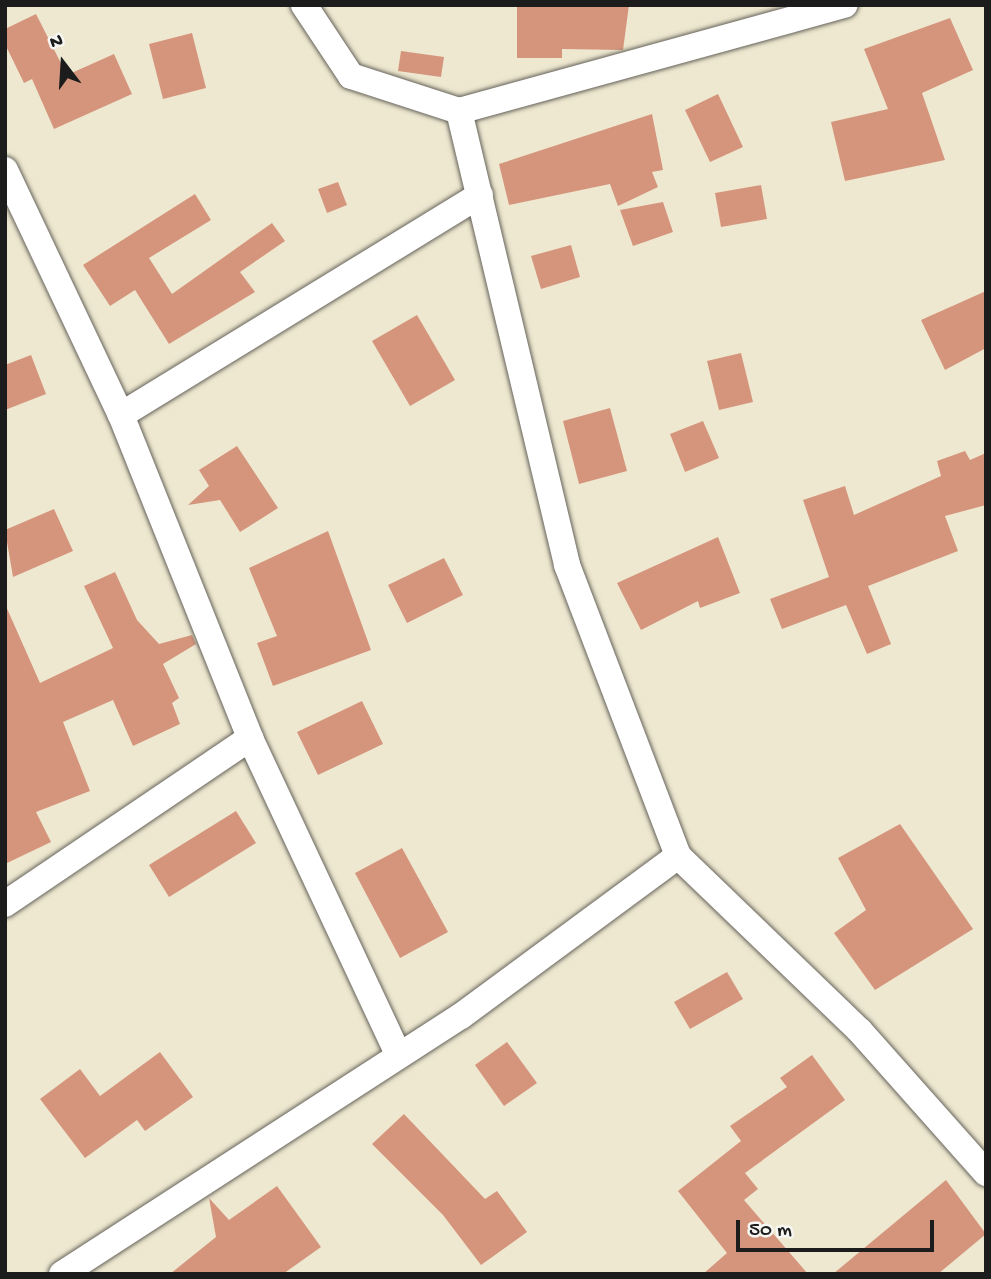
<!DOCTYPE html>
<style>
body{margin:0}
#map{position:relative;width:991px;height:1279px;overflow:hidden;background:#eee8d0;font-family:"Gochi Hand",sans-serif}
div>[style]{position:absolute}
.building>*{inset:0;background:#d5957c}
.roads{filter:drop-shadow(0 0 2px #66635b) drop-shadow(0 0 2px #66635b)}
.minor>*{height:26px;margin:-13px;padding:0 13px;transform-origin:13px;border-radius:13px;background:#fff}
span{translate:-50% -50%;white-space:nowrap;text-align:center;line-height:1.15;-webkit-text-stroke:5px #f6f6f2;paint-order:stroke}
.frame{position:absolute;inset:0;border:7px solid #1c1c1c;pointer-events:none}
.north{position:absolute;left:28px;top:28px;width:70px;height:70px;-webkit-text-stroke:5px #f6f6f2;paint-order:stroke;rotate:343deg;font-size:19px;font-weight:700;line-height:28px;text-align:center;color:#1c1c1c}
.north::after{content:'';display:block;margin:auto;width:24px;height:32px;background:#1c1c1c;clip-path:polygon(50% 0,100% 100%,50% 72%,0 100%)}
.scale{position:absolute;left:736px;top:1220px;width:198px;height:32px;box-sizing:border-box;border:4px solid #1c1c1c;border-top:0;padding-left:9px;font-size:21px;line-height:24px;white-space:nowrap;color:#1c1c1c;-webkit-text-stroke:5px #f6f6f2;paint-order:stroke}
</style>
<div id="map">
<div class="building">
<i style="clip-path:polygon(517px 5px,629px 5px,623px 50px,562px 49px,562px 58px,517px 58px)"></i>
<i style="clip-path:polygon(36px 14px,67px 75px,114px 54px,132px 94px,54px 129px,32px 79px,24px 83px,5px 44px,5px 29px)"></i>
<i style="clip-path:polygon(950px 18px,973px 70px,922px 93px,945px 160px,845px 181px,831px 122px,888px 109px,864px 49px)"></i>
<i style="clip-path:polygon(192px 33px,206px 88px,163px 99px,149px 44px)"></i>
<i style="clip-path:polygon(401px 51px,444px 57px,441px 77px,398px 71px)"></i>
<i style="clip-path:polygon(718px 94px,743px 147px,710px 162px,685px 110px)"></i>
<i style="clip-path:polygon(652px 114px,663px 170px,652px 172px,658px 187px,618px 206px,610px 184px,509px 205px,499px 164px)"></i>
<i style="clip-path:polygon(338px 182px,347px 205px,327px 213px,318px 189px)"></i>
<i style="clip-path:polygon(761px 185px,767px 219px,721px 227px,715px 193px)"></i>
<i style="clip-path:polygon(195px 194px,211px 220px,149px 258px,172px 294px,272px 223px,285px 241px,240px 272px,255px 292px,169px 344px,135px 290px,110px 306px,83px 265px)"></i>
<i style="clip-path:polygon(663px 202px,673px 232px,633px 246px,620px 210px)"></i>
<i style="clip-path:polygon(571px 245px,580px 277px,541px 289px,531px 256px)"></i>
<i style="clip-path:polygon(986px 291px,986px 348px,945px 370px,921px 320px)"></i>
<i style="clip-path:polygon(417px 315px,455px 380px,410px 406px,372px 341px)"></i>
<i style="clip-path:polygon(741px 353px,753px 402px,719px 410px,707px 361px)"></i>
<i style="clip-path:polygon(31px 355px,46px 394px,5px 410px,5px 365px)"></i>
<i style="clip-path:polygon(610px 408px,627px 471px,579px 484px,563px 421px)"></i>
<i style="clip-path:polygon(703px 421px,719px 458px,685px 472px,670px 434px)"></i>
<i style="clip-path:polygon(237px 446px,278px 508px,240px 532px,220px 500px,188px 505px,209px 486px,199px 470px)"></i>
<i style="clip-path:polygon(965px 451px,970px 460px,986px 453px,986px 505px,945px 516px,958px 551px,868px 586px,891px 644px,867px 654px,846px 605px,782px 629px,770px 599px,829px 577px,803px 500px,845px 486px,854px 515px,941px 476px,937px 461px)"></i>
<i style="clip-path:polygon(54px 509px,73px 551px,13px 577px,5px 530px)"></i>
<i style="clip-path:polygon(328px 531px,371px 650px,273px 686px,257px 643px,277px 636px,249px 568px)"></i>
<i style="clip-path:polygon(718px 537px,740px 593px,700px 608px,698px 601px,641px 630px,617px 583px)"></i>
<i style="clip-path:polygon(444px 558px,463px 595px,407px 623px,388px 585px)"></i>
<i style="clip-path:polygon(115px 572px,137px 620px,159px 644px,192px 635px,196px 644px,163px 664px,179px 698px,172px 703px,180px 724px,133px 746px,113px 700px,63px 722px,90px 791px,36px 812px,51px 842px,5px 864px,5px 604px,40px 683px,113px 648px,84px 586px)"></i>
<i style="clip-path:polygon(362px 701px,383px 744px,318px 775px,297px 732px)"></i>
<i style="clip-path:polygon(236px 811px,256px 843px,169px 897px,149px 865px)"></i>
<i style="clip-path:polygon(900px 824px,973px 929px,875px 990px,834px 933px,866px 910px,838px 858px)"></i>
<i style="clip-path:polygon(402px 848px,448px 932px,400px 958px,355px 873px)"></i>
<i style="clip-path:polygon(727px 972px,743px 999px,690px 1029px,674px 1002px)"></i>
<i style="clip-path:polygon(507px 1042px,537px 1083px,504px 1106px,475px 1065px)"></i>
<i style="clip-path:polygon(160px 1052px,193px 1097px,145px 1131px,137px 1120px,85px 1158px,40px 1099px,80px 1069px,100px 1096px)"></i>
<i style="clip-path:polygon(812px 1055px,845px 1100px,745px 1173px,758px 1189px,744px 1200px,808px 1274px,703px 1274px,727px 1253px,678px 1191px,741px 1141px,730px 1126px,787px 1087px,780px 1078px)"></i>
<i style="clip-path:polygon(404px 1114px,485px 1199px,497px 1191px,527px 1232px,481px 1265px,443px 1215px,372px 1144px)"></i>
<i style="clip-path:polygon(946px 1180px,986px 1234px,938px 1274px,833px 1274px)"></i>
<i style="clip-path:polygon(277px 1186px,321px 1247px,283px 1274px,170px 1274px,216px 1237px,209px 1198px,229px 1220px)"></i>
</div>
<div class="roads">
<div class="minor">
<i style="left:304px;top:5px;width:85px;rotate:56.5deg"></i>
<i style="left:351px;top:76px;width:114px;rotate:18deg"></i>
<i style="left:459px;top:111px;width:400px;rotate:-15.4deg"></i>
<i style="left:459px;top:111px;width:467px;rotate:76.6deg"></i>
<i style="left:567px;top:565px;width:311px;rotate:69.1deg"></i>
<i style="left:678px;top:856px;width:252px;rotate:43.9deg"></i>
<i style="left:860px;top:1031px;width:190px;rotate:48.4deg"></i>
<i style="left:5px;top:170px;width:271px;rotate:64.7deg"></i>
<i style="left:121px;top:415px;width:348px;rotate:68.2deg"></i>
<i style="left:250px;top:738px;width:347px;rotate:64.9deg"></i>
<i style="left:121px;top:415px;width:421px;rotate:-31.5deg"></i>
<i style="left:5px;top:904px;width:296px;rotate:-34.1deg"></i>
<i style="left:62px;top:1274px;width:475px;rotate:-32.9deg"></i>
<i style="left:461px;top:1016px;width:270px;rotate:-36.4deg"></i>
</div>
</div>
<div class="frame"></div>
<div class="north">N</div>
<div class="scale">50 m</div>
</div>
